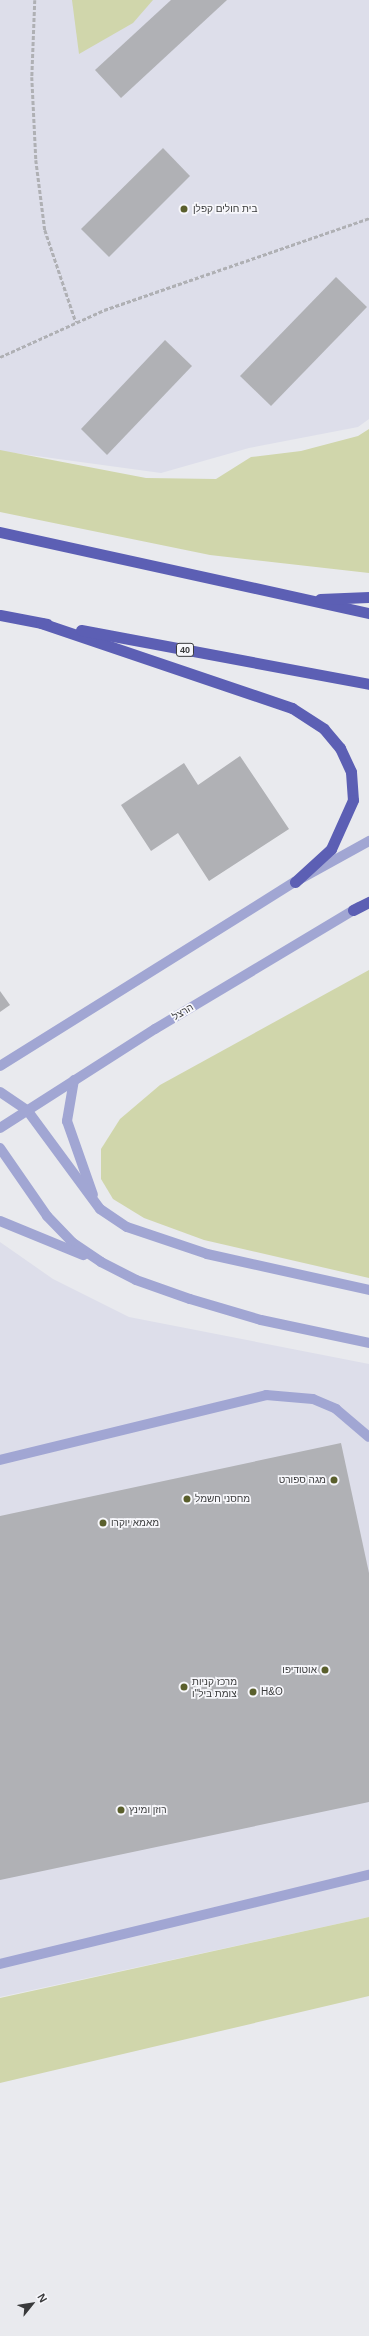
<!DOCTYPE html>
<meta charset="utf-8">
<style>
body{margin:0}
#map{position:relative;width:369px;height:2336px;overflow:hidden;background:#e9eaee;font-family:Helvetica,"Noto Sans Hebrew",sans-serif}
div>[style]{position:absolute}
.built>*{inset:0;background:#dddeea}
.green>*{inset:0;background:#d0d6ab}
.building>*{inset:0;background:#b0b1b5}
.path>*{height:2.5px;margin-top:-1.25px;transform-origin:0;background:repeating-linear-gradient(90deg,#afb0b4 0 4px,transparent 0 6px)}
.service>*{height:10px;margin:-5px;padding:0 5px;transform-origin:5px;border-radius:5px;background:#a1a6d3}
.tertiary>*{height:10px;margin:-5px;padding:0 5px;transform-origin:5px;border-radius:5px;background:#a1a6d3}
.trunk>*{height:11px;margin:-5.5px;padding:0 5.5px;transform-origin:5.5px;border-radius:5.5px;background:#5c5fb4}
.dots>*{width:11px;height:11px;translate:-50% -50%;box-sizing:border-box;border:2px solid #f7f7fb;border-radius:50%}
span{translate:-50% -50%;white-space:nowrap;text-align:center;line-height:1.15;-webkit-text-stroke:3.5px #f7f7fb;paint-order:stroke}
.shield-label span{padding:1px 3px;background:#f7f7fb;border:1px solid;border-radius:3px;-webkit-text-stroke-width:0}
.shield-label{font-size:9px;color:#393a3b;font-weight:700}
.poi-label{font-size:10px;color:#393a3b}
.left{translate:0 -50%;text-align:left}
.right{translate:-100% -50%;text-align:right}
.street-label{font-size:10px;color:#393a3b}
.north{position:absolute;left:12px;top:2284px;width:40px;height:40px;-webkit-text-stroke:3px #f7f7fb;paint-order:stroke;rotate:60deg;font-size:11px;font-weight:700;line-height:16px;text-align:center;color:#393a3b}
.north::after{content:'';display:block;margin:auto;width:14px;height:18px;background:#393a3b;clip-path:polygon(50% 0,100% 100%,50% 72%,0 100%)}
</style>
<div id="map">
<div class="built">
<i style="clip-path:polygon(0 0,369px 0,369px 419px,358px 427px,249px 448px,161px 473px,0 451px)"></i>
<i style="clip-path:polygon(0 1242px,53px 1279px,129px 1317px,369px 1364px,369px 1917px,0 1997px)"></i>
</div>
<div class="green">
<i style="clip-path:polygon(72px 0,153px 0,133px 23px,79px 54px)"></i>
<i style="clip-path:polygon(369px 429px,369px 573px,210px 555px,0 512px,0 450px,146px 478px,216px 479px,251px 457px,301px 451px,358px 436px)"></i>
<i style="clip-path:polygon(369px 970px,369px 1278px,204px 1240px,144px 1218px,113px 1199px,101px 1179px,101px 1149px,120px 1119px,160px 1085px)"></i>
<i style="clip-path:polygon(369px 1917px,369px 1996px,0 2083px,0 1998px)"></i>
</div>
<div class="building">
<i style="clip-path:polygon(171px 0,227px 0,121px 98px,95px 70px)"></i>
<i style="clip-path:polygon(163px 148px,190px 176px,109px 257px,81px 229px)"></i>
<i style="clip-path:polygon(336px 277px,367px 307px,271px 406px,240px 376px)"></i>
<i style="clip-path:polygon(165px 340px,192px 366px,107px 455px,81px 429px)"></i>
<i style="clip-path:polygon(240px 756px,289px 829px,209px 881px,178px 833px,151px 851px,121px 805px,184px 763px,198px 785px)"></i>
<i style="clip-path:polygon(0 991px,10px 1005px,0 1012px)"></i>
<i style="clip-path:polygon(341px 1443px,369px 1573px,369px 1802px,0 1880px,0 1516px)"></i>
</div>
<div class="path">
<i style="left:35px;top:0;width:77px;rotate:92.2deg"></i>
<i style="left:32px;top:77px;width:83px;rotate:87.2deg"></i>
<i style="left:36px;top:160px;width:71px;rotate:82.7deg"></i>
<i style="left:45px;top:230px;width:97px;rotate:71.4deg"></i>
<i style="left:0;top:357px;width:114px;rotate:-24.3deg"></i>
<i style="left:104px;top:310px;width:281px;rotate:-19.1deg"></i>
</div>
<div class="service">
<i style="left:0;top:1460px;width:274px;rotate:-13.7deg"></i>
<i style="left:266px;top:1395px;width:47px;rotate:4.9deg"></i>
<i style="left:313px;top:1399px;width:25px;rotate:23deg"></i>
<i style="left:336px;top:1409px;width:43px;rotate:40.3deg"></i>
<i style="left:0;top:1964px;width:380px;rotate:-13.6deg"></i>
</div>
<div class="tertiary">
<i style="left:0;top:1066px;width:348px;rotate:-32deg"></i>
<i style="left:295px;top:882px;width:85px;rotate:-29deg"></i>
<i style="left:74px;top:1080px;width:42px;rotate:99.7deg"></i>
<i style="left:67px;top:1121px;width:78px;rotate:70.6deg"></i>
<i style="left:0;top:1092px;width:32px;rotate:34deg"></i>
<i style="left:27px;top:1110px;width:123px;rotate:53.6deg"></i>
<i style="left:100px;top:1209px;width:32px;rotate:34deg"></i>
<i style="left:127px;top:1227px;width:84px;rotate:18.6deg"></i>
<i style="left:207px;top:1254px;width:166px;rotate:12.5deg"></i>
<i style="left:0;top:1128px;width:184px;rotate:-32.6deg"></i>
<i style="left:155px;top:1029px;width:238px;rotate:-30.9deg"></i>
<i style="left:0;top:1148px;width:83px;rotate:55.3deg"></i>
<i style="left:47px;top:1216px;width:37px;rotate:46deg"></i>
<i style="left:73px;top:1243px;width:34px;rotate:34deg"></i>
<i style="left:101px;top:1262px;width:39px;rotate:27deg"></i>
<i style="left:136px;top:1280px;width:57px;rotate:19.4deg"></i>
<i style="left:190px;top:1299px;width:74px;rotate:16.5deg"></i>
<i style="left:261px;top:1320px;width:110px;rotate:12deg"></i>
<i style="left:0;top:1221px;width:90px;rotate:22.3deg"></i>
</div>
<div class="trunk">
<i style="left:0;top:532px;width:378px;rotate:12.4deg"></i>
<i style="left:320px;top:599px;width:49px;rotate:-2.3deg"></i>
<i style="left:0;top:615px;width:48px;rotate:10.8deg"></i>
<i style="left:41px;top:623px;width:265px;rotate:18.7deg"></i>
<i style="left:292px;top:708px;width:38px;rotate:33deg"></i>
<i style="left:324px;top:729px;width:25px;rotate:50deg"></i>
<i style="left:340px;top:748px;width:26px;rotate:65deg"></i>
<i style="left:351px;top:772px;width:28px;rotate:86deg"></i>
<i style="left:353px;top:800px;width:54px;rotate:114.2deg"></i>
<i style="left:331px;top:849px;width:49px;rotate:137.5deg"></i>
<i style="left:81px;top:630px;width:293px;rotate:10.6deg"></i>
<i style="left:353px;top:910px;width:18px;rotate:-27deg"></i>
</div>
<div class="dots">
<i style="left:184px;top:209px;background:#5a5f2c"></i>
<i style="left:334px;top:1480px;background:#5a5f2c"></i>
<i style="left:187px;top:1499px;background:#5a5f2c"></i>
<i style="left:103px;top:1523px;background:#5a5f2c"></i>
<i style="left:325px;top:1670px;background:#5a5f2c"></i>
<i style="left:184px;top:1687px;background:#5a5f2c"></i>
<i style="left:253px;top:1692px;background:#5a5f2c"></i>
<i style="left:121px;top:1810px;background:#5a5f2c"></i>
</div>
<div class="shield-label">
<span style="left:185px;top:650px">40</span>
</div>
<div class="poi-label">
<span class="left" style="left:193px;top:209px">בית חולים קפלן</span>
<span class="right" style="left:326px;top:1480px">מגה ספורט</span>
<span class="left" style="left:195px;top:1499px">מחסני חשמל</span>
<span class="left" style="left:111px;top:1523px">מאמא יוקרו</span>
<span class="right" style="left:317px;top:1670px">אוטודיפו</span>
<span class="left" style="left:192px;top:1687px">מרכז קניות<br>צומת ביל"ו</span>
<span class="left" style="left:261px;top:1692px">H&amp;O</span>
<span class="left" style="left:129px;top:1810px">רוזן ומינץ</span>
</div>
<div class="street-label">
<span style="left:183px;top:1012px;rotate:-31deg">הרצל</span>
</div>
<div class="north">N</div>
</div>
